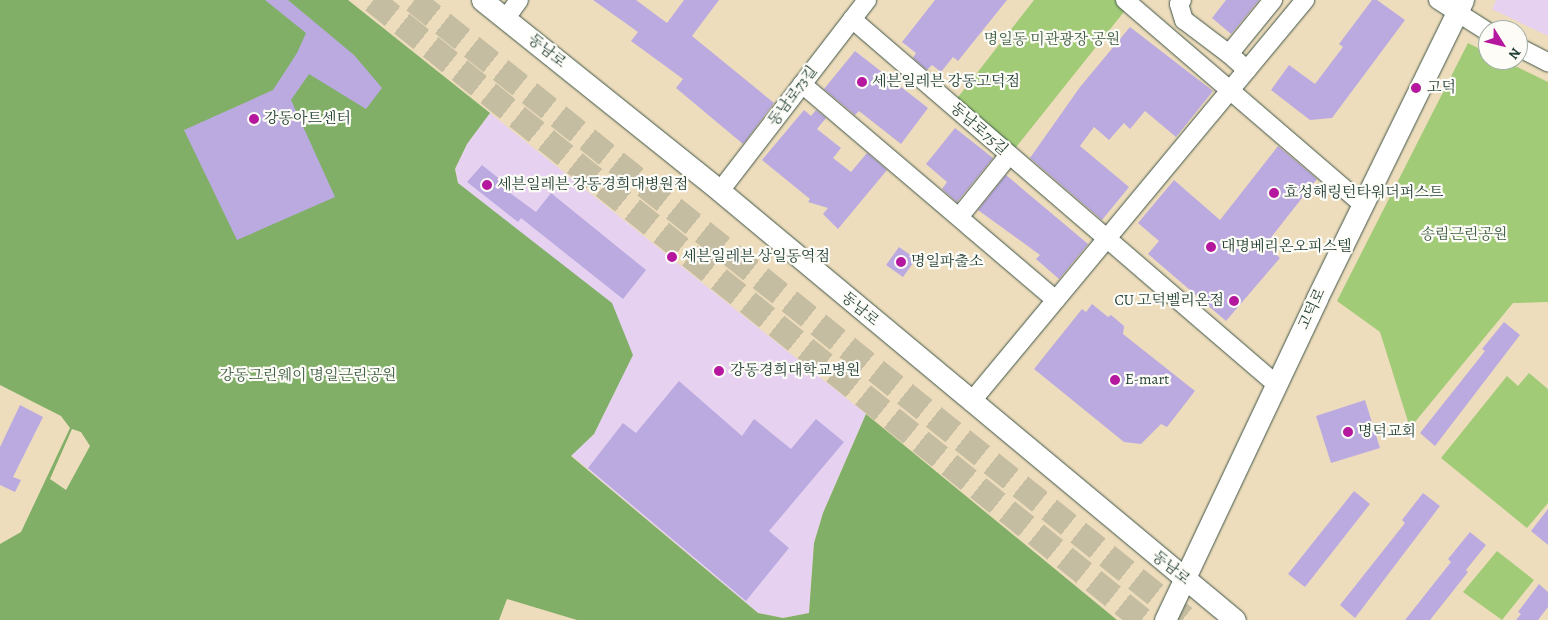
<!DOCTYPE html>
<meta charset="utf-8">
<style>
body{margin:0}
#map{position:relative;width:1548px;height:620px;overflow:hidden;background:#eeddbc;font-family:Alegreya,"Noto Serif KR",serif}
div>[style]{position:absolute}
.built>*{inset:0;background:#e6d2f0}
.green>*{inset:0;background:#a2cb77}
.forest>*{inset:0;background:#81af68}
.building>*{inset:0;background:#bbaae0}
.highway-tunnel>*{height:25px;margin-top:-12.5px;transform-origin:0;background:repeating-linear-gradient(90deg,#c5bda1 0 25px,transparent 0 37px)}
.roads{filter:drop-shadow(0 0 1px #3e5548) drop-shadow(0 0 1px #3e5548)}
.minor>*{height:18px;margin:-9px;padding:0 9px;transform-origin:9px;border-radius:9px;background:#fff}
.major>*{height:21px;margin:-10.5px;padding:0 10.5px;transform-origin:10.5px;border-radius:10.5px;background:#fff}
.dots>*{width:14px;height:14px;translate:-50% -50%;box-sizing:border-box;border:2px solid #fdfcf7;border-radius:50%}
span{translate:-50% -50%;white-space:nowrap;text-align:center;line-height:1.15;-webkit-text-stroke:4.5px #fdfcf7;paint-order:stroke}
.park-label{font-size:15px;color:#406045}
.street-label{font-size:15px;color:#1f3d34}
.poi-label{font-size:15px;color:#1f3d34}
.left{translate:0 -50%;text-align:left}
.right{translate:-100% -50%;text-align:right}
.north{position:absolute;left:1478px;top:20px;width:50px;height:50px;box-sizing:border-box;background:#fdfcf7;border:1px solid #a4b0a9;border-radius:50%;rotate:126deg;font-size:14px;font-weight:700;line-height:20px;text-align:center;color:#1f3d34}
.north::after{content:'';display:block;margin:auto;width:18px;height:22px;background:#b5179e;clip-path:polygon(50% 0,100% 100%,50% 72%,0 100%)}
</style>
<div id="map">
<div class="built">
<i style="clip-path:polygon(1496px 0,1548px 0,1548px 36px,1492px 9px)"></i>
<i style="clip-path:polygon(490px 113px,866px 414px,823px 513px,814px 543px,809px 613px,783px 618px,758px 613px,571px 455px,594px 434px,458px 183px,455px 169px,467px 144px)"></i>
</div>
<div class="green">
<i style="clip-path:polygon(1034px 0,1118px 0,1127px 8px,1013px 151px,955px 101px)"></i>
<i style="clip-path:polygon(1468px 43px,1488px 53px,1488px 60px,1503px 60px,1548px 82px,1548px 302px,1513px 303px,1410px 428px,1380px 332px,1337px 301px)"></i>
<i style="clip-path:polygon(1529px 373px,1548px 389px,1548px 503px,1527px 528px,1441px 458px,1507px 376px,1518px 386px)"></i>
<i style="clip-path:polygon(1497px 551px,1534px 580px,1502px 620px,1463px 592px)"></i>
</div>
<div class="forest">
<i style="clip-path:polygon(evenodd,0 0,348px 0,490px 113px,467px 144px,455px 169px,458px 183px,612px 303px,633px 355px,594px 434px,571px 456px,758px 613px,783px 618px,809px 613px,814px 543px,823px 513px,866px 414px,1117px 620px,577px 620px,507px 599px,499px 620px,0 620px,0 544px,21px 532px,70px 428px,61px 416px,0 385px,0 0,72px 429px,81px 432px,90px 446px,66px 490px,50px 479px,72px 429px)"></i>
</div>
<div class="building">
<i style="clip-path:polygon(265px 0,288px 0,354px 55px,382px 88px,366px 109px,309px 74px,291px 100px,335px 197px,237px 240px,184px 130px,273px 90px,297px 53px,306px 33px)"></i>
<i style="clip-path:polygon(593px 0,636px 0,667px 23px,684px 0,719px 0,692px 36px,774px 103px,743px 144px,676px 88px,683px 79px,631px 41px,638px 32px)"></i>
<i style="clip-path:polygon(935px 0,1007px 0,958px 61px,953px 57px,941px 72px,932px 65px,927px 70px,913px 58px,916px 53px,902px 42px)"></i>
<i style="clip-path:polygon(1226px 0,1259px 0,1231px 34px,1212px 18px)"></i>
<i style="clip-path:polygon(1372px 0,1377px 0,1405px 20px,1332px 118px,1310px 120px,1271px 90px,1289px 65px,1315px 84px,1343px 47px,1339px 44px)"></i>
<i style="clip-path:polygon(1130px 27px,1213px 91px,1176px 137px,1145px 111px,1130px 129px,1124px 123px,1109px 140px,1094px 127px,1080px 146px,1129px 187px,1102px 220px,1030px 158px,1080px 87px)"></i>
<i style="clip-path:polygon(855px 51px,928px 108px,901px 144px,859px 111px,855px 115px,824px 89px)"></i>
<i style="clip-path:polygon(804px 110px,811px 116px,816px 110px,826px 118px,817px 129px,841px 148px,833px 158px,851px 172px,867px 153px,887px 170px,838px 229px,823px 214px,828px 208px,808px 202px,810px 199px,762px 160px)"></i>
<i style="clip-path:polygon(955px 128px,993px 158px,957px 202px,942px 189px,947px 182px,926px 164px)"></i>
<i style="clip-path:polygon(1278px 146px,1317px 179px,1265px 245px,1280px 258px,1226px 321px,1148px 254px,1159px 241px,1138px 223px,1174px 180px,1220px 220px)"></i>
<i style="clip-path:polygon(482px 165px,501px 180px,499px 185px,536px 212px,551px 193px,646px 270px,623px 299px,521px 218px,518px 222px,467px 182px)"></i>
<i style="clip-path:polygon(1006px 175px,1088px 244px,1059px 279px,1036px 259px,1040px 255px,978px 210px)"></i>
<i style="clip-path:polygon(899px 247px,916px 259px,903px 277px,886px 265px)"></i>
<i style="clip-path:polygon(1092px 304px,1108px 317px,1111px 315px,1124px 326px,1123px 334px,1195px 391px,1167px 427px,1161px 424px,1141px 444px,1124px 442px,1034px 369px,1082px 309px,1086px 312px)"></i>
<i style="clip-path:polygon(1504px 322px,1520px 335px,1435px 446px,1420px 433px,1485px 351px,1482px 349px)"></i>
<i style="clip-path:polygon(679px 381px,742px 436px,754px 419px,791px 449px,816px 419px,844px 442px,769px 531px,789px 548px,746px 601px,588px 468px,623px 423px,636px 433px)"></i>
<i style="clip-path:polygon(1365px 400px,1380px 448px,1331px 463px,1316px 416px)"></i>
<i style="clip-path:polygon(20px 405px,43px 417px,13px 477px,21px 480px,15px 492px,0 485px,0 447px)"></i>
<i style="clip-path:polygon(1354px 491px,1370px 504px,1305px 587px,1288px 574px)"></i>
<i style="clip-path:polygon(1423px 493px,1440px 506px,1355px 618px,1340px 605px,1405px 523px,1402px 520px)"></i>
<i style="clip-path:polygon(1548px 509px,1548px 545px,1531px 531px)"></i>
<i style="clip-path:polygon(1470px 532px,1486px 545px,1466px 570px,1468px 572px,1430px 620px,1405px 620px,1451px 562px,1448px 559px)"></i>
<i style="clip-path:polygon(1539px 584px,1548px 592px,1548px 607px,1538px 620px,1516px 620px,1521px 614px,1518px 612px)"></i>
</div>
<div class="highway-tunnel">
<i style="left:373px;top:0;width:989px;rotate:38.84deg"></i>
<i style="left:414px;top:0;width:992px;rotate:38.7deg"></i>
</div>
<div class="roads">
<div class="minor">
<i style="left:1125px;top:0;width:314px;rotate:40.7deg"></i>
<i style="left:1182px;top:0;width:5px;rotate:127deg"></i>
<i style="left:1179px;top:4px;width:17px;rotate:73deg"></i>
<i style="left:1184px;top:20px;width:56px;rotate:37.1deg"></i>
<i style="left:1438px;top:0;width:59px;rotate:32.6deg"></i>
<i style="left:506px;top:18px;width:22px;rotate:-54deg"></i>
<i style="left:852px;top:19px;width:561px;rotate:40.73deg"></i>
<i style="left:1518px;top:47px;width:34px;rotate:27deg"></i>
<i style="left:1247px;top:70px;width:24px;rotate:-138deg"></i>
<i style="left:1229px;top:54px;width:70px;rotate:-50.8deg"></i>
<i style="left:802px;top:84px;width:333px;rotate:40.4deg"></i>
<i style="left:720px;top:191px;width:241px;rotate:-52.4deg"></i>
<i style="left:959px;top:217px;width:80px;rotate:-51.1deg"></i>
<i style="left:971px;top:402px;width:523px;rotate:-50.28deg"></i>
</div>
<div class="major">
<i style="left:482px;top:0;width:305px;rotate:38.7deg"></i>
<i style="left:720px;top:191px;width:670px;rotate:39.79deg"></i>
<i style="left:1165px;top:620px;width:356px;rotate:-64.7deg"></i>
<i style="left:1317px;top:298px;width:332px;rotate:-63.9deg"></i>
</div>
</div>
<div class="dots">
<i style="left:862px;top:82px;background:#b5179e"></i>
<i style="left:1416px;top:88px;background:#b5179e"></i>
<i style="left:254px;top:119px;background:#b5179e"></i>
<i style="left:487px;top:185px;background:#b5179e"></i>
<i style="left:1274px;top:193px;background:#b5179e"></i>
<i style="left:1211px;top:247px;background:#b5179e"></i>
<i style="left:672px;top:257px;background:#b5179e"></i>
<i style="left:901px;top:262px;background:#b5179e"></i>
<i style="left:1234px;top:301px;background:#b5179e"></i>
<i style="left:719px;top:371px;background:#b5179e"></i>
<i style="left:1115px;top:380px;background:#b5179e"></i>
<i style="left:1348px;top:432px;background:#b5179e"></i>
</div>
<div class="park-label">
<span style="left:1052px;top:40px">명일동 미관광장 공원</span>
<span style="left:1464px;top:235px">송림근린공원</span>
<span style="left:308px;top:376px">강동그린웨이 명일근린공원</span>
</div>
<div class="street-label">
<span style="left:547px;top:51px;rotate:39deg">동남로</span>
<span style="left:793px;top:96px;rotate:-53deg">동남로73길</span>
<span style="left:979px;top:129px;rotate:41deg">동남로75길</span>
<span style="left:860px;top:309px;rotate:40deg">동남로</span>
<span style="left:1312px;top:309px;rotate:-65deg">고덕로</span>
<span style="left:1171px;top:568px;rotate:39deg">동남로</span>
</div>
<div class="poi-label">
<span class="left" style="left:872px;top:82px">세븐일레븐 강동고덕점</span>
<span class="left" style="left:1427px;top:88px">고덕</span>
<span class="left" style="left:264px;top:119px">강동아트센터</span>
<span class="left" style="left:497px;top:185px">세븐일레븐 강동경희대병원점</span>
<span class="left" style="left:1284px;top:193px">효성해링턴타워더퍼스트</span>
<span class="left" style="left:1221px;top:247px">대명베리온오피스텔</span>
<span class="left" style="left:682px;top:257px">세븐일레븐 상일동역점</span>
<span class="left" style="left:911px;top:262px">명일파출소</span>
<span class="right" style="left:1224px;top:301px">CU 고덕벨리온점</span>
<span class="left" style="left:730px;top:371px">강동경희대학교병원</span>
<span class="left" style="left:1125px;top:380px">E-mart</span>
<span class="left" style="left:1358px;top:432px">명덕교회</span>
</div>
<div class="north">N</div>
</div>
